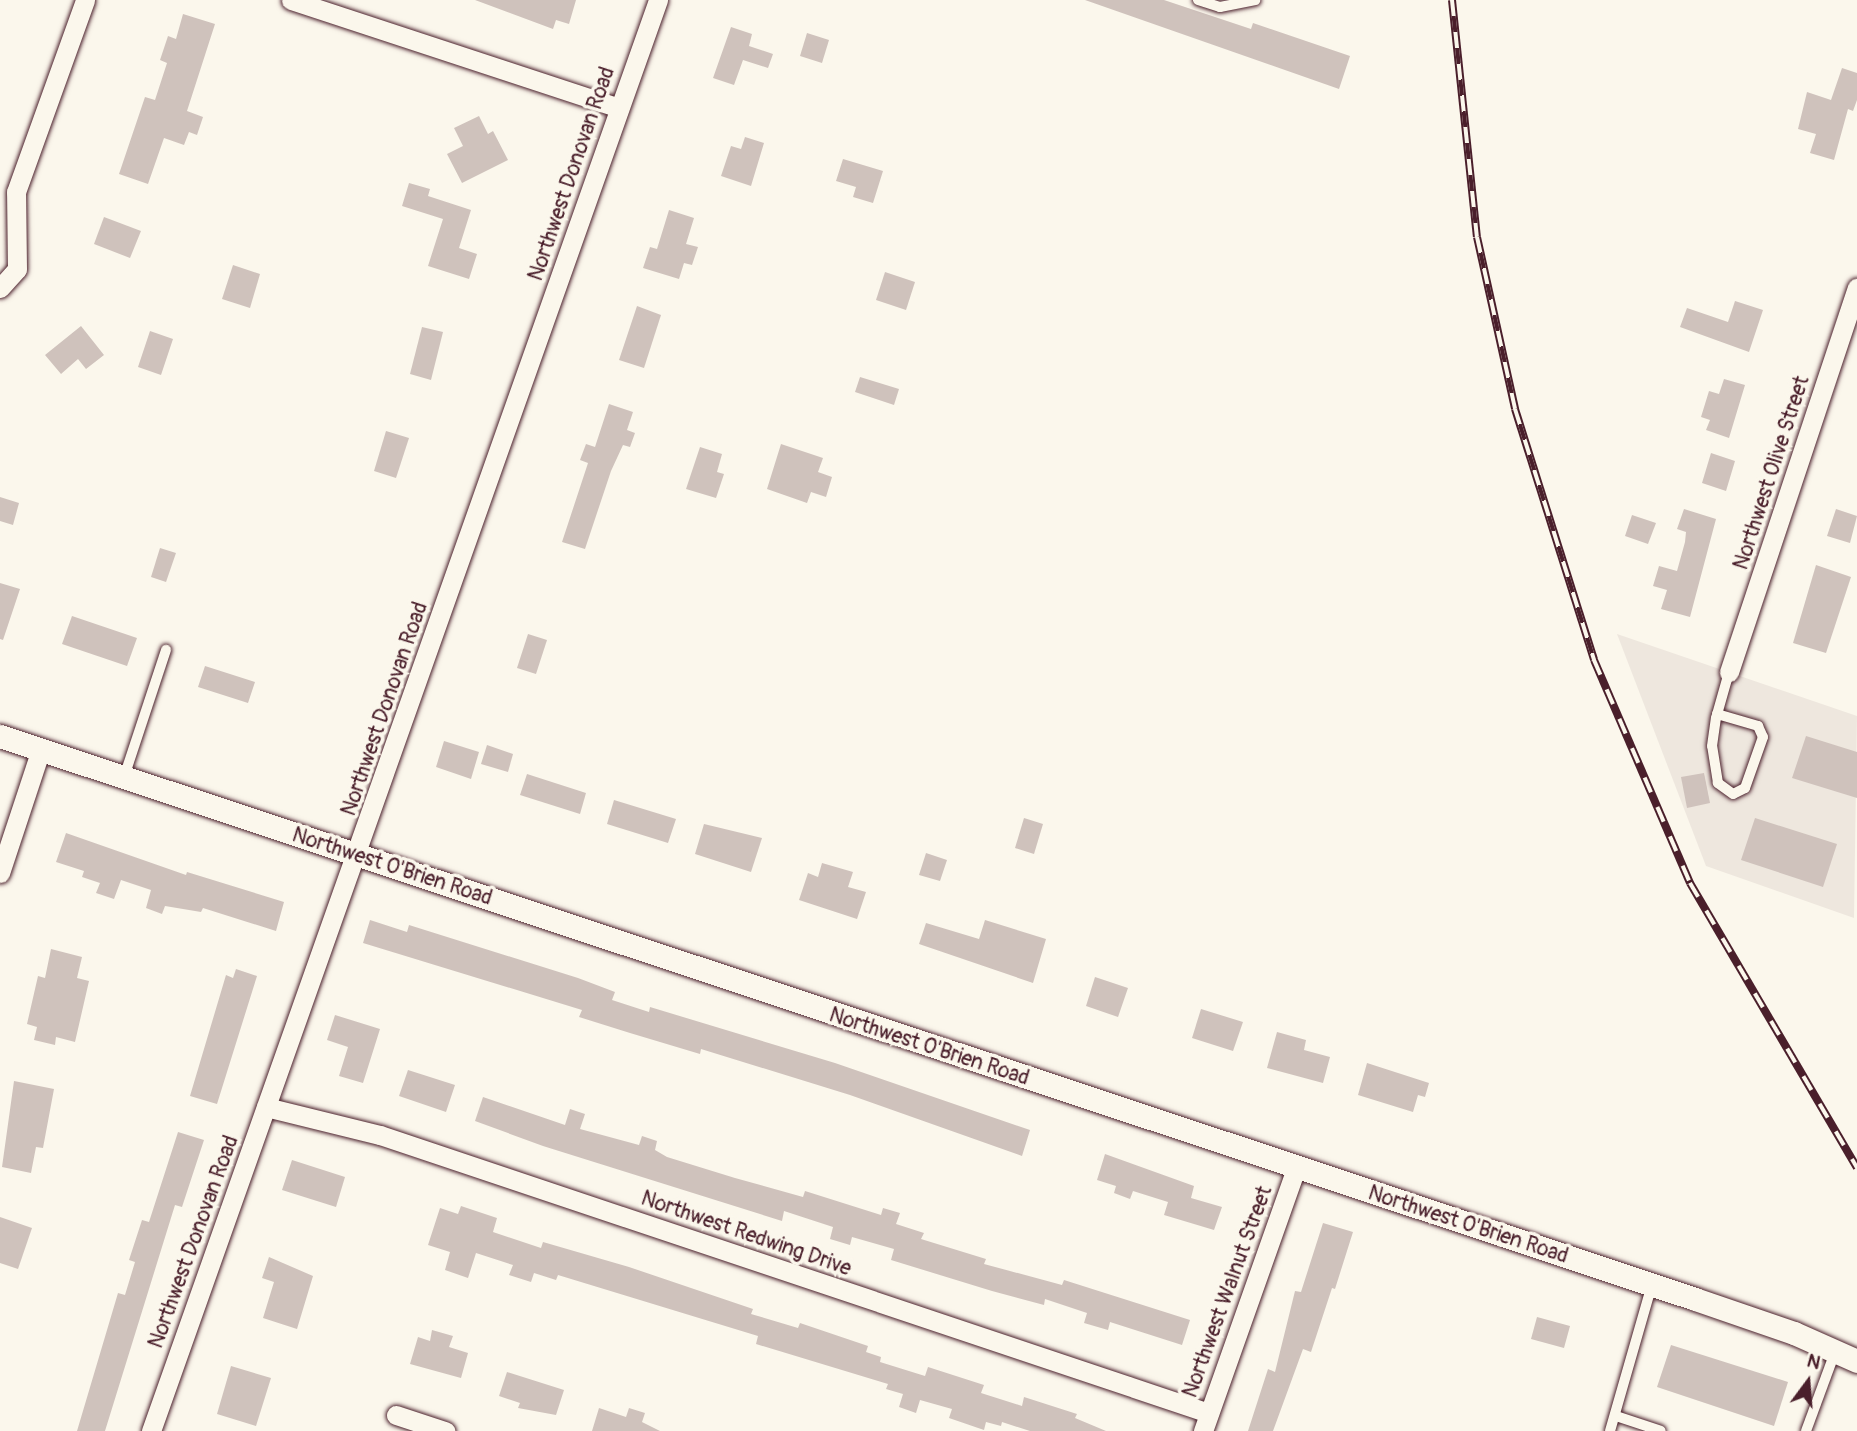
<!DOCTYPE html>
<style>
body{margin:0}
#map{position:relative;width:1857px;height:1431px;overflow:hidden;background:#fbf7ec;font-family:Pangolin,sans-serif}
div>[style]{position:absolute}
.built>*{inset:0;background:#eee7de}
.building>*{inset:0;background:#cfc2bc}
.roads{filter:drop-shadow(0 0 2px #4a1f2b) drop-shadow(0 0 2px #4a1f2b)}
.service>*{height:10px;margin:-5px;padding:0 5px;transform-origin:5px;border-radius:5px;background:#fbf7ec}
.minor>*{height:19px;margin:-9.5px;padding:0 9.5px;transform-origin:9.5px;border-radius:9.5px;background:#fbf7ec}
.tertiary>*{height:23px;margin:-11.5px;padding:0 11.5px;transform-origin:11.5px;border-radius:11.5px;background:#fbf7ec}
.rail>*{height:8px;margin-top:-4px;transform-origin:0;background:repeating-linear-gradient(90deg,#fbf7ec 0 16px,#4a1f2b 0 32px);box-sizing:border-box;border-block:2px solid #4a1f2b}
span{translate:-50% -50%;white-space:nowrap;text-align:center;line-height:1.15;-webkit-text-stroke:7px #fbf7ec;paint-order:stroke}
.street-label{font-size:21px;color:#4a1f2b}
.north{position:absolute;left:1773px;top:1347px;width:70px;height:70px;-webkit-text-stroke:5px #fbf7ec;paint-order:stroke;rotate:16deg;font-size:19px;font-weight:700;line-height:28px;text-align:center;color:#4a1f2b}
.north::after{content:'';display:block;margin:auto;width:24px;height:32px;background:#4a1f2b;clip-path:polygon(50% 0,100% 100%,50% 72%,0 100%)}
</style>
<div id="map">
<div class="built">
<i style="clip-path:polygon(1617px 634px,1857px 716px,1854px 918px,1706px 866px)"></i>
</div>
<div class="building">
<i style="clip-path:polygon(475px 0,576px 0,569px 24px,556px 20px,553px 29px)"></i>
<i style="clip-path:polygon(1085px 0,1164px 0,1251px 29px,1253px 23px,1350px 56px,1339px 89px)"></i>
<i style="clip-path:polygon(183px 14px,215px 24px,187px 111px,203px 117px,197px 135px,189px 132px,184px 145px,164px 138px,148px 184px,119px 174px,145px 97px,155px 100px,167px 63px,160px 60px,168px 36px,176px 39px)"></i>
<i style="clip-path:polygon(731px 27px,752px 34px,749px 46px,773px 54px,768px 68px,743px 60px,734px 85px,713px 78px)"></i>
<i style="clip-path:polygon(807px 33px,829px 40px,822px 63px,800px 56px)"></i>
<i style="clip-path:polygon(1842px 68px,1857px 73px,1857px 100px,1853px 111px,1848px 109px,1834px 160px,1810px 153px,1816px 134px,1798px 129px,1807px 92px,1831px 100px)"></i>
<i style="clip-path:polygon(479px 116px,488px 134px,493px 131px,508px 160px,462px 183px,447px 154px,463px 146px,454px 128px)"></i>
<i style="clip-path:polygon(745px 137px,764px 143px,751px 186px,721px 176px,731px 146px,741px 149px)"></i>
<i style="clip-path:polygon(843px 159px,883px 171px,873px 203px,853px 197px,856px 187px,836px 181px)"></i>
<i style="clip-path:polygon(409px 183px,430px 189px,428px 196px,471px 210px,459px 248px,477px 254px,469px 279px,428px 266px,443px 219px,402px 206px)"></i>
<i style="clip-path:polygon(669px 210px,694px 218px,686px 244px,698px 247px,692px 265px,684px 263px,679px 279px,643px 268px,650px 247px,657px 249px)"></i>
<i style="clip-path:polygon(104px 217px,141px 231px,130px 258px,94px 244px)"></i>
<i style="clip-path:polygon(233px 265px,260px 274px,250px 308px,222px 299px)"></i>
<i style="clip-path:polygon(885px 272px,915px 282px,906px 310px,876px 300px)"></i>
<i style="clip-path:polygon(1735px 301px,1763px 310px,1749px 352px,1680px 327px,1687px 308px,1728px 322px)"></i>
<i style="clip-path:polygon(637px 306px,661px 315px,644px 368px,619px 360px)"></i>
<i style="clip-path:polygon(81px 326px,104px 355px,86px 369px,78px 359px,61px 374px,45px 355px)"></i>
<i style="clip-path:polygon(422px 327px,443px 332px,431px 380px,410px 374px)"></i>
<i style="clip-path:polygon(150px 331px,173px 339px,161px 375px,138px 367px)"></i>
<i style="clip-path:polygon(860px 377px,899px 389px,894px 405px,855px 392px)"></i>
<i style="clip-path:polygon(1724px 379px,1745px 385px,1729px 438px,1706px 430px,1710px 420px,1701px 417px,1709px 391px,1719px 394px)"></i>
<i style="clip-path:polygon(609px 404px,633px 412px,627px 430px,635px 433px,630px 447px,623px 445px,611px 471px,585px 549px,562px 542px,588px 463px,580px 460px,586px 444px,595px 447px)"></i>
<i style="clip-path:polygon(386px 431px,409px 438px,396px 478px,374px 471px)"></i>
<i style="clip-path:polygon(781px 444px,823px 458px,818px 472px,832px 477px,826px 497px,811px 492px,807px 503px,767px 489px)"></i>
<i style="clip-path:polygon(700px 447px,722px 454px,717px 472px,724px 474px,716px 498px,686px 489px)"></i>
<i style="clip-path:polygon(1711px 453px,1735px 461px,1726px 491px,1702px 483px)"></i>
<i style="clip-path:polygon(0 497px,19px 503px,13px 525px,0 521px)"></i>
<i style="clip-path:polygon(1684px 509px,1716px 519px,1690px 617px,1661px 609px,1667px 590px,1653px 586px,1659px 566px,1677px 571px,1685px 542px,1686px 532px,1677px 529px)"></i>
<i style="clip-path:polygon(1836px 509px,1857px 516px,1850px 543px,1827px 536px)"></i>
<i style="clip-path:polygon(1632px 515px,1656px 523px,1648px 544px,1625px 536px)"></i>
<i style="clip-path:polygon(160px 548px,176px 553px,166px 582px,151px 577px)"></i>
<i style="clip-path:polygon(1816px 565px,1851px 577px,1826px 653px,1793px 643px)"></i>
<i style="clip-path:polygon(0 583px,20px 589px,3px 640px,0 639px)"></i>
<i style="clip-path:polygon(72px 616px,137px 638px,127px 666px,62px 644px)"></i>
<i style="clip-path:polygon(528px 634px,547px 640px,536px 674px,517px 668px)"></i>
<i style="clip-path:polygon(205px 666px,255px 682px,248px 703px,198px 687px)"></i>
<i style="clip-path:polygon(1806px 736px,1857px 752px,1857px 798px,1792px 778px)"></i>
<i style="clip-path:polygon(444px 741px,479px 752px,471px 779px,436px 767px)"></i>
<i style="clip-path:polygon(487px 745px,513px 754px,508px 772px,481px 764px)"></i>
<i style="clip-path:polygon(1704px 773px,1710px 803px,1687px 808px,1681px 777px)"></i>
<i style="clip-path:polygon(527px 774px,586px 793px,580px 814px,520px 795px)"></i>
<i style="clip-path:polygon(614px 800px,676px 819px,668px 843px,607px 824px)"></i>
<i style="clip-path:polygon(1024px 818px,1043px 824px,1034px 854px,1015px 848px)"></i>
<i style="clip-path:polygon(1755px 818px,1837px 844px,1823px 887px,1741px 860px)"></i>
<i style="clip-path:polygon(704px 824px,762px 838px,751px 872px,695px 854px)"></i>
<i style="clip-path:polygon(66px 833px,186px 875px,187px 872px,284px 902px,276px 931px,203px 908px,201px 912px,165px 906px,162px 914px,146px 908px,151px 890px,121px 880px,114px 899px,96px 893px,100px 883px,82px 877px,84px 871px,56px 862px)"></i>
<i style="clip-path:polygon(926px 853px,947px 860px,940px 881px,919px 875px)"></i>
<i style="clip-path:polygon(822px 863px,853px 872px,848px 887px,866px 892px,857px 919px,799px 900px,808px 873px,818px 877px)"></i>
<i style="clip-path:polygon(370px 920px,407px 932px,409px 925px,578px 978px,615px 992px,612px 1000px,649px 1012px,650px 1007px,835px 1063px,1030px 1130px,1022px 1156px,850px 1095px,701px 1049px,700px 1054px,630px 1033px,579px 1017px,582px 1010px,363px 943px)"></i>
<i style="clip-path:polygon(985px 920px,1046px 939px,1033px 983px,919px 944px,926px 923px,979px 939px)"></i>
<i style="clip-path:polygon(51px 949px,82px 957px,77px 978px,89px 981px,75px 1042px,56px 1037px,55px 1045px,34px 1040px,37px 1027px,27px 1024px,38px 976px,45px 978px)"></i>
<i style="clip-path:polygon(236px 969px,257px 976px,217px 1104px,190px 1096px,226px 975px,233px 978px)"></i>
<i style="clip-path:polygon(1095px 977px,1128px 988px,1118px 1017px,1086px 1006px)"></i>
<i style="clip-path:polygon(1201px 1009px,1243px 1022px,1233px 1051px,1192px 1038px)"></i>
<i style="clip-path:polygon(335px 1015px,380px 1029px,363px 1083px,339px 1076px,348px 1047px,327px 1040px)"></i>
<i style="clip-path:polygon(1277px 1032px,1306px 1040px,1304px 1050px,1330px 1057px,1323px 1083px,1267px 1068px)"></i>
<i style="clip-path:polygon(1367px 1063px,1429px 1083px,1425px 1097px,1418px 1095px,1413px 1112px,1358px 1095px)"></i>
<i style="clip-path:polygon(408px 1070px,455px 1085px,446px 1112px,399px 1096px)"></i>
<i style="clip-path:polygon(14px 1081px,54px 1089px,43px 1148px,36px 1147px,31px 1173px,2px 1167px)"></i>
<i style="clip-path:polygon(483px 1097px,565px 1125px,570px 1109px,585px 1114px,580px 1129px,639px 1145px,642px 1136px,657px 1141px,655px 1150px,667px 1157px,735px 1178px,803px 1197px,805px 1191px,881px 1215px,883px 1208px,900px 1213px,896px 1224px,924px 1233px,921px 1239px,986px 1259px,984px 1264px,1062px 1285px,1064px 1280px,1190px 1320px,1182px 1345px,1110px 1322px,1108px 1330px,1084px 1323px,1087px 1313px,1045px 1299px,1044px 1305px,992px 1291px,891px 1260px,894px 1249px,852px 1237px,850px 1245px,830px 1239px,833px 1227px,784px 1211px,782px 1221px,543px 1146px,475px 1121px)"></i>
<i style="clip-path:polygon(178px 1132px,204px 1140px,182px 1207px,175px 1205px,105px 1431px,77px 1431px,118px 1293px,125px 1295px,135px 1262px,129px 1260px,142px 1220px,149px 1222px)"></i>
<i style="clip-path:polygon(1105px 1154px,1194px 1186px,1191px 1198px,1222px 1207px,1214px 1230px,1164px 1215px,1168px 1202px,1133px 1191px,1130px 1199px,1114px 1193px,1116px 1186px,1097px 1180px)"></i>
<i style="clip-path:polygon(292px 1160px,345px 1177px,336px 1207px,282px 1190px)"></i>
<i style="clip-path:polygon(461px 1206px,497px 1218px,493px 1232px,541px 1248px,543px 1242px,629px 1267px,753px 1309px,751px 1314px,798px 1328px,800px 1323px,868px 1346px,866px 1352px,881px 1357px,880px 1362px,925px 1376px,928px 1367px,984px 1385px,981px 1393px,1022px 1406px,1024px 1397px,1077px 1414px,1075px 1418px,1106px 1431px,1030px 1431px,1002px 1422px,1001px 1426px,986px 1422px,984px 1430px,949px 1418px,952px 1409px,920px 1400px,916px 1413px,899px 1407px,903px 1394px,886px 1389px,888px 1384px,756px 1344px,758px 1336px,558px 1275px,556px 1280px,534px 1273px,531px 1282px,509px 1275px,513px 1265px,476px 1253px,468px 1278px,445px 1270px,450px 1252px,428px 1245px,440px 1208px,458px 1214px)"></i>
<i style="clip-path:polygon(0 1217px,32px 1228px,18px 1269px,0 1263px)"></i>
<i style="clip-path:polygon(1323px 1223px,1353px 1232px,1335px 1289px,1332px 1288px,1311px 1352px,1303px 1349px,1273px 1431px,1248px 1431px,1268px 1369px,1275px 1372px,1295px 1291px,1301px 1292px)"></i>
<i style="clip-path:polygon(269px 1257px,313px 1276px,297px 1329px,263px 1318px,274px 1282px,262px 1278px)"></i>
<i style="clip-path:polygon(1537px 1317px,1570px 1326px,1564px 1348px,1531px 1339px)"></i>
<i style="clip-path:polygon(432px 1330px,453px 1336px,449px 1347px,468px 1353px,461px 1378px,410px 1364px,418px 1337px,430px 1341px)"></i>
<i style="clip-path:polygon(1671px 1345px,1788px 1382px,1774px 1426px,1657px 1387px)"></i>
<i style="clip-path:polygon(231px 1366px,271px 1378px,256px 1426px,217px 1414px)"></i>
<i style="clip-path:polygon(507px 1372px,564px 1390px,556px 1415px,518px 1408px,520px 1403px,499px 1396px)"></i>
<i style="clip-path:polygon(599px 1408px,626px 1417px,629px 1408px,645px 1413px,642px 1422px,660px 1431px,592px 1431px)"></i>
</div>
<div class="roads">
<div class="service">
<i style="left:1198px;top:0;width:23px;rotate:18deg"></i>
<i style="left:1220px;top:7px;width:36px;rotate:-11deg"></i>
<i style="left:1717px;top:714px;width:43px;rotate:16.3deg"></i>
<i style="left:1758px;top:726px;width:12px;rotate:66deg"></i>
<i style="left:1763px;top:737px;width:54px;rotate:109.4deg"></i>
<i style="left:1745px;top:788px;width:13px;rotate:153deg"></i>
<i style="left:1733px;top:794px;width:19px;rotate:-144deg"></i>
<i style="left:1718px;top:783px;width:37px;rotate:-99deg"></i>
<i style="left:1712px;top:746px;width:28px;rotate:-82deg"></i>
<i style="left:1716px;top:718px;width:41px;rotate:-74.2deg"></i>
<i style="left:1727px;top:679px;width:7px;rotate:-74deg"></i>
<i style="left:124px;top:777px;width:134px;rotate:-71.7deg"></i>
<i style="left:1616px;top:1416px;width:47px;rotate:18.4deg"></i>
<i style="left:1610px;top:1431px;width:152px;rotate:-74deg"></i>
<i style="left:1806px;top:1431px;width:84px;rotate:-69.8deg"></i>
</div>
<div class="minor">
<i style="left:291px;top:0;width:345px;rotate:18.2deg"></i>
<i style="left:0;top:288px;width:25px;rotate:-48deg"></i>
<i style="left:17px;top:269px;width:77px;rotate:-90.7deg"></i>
<i style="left:16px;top:192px;width:204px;rotate:-70.2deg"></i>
<i style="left:1729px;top:672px;width:405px;rotate:-71.6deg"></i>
<i style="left:0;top:873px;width:131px;rotate:-71.7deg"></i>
<i style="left:266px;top:1107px;width:117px;rotate:13.8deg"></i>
<i style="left:380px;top:1135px;width:874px;rotate:18.54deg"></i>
<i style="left:396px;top:1415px;width:52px;rotate:18.1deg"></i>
<i style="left:151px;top:1431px;width:1518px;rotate:-70.49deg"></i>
<i style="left:1203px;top:1431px;width:278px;rotate:-70.5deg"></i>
</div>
<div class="tertiary">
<i style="left:0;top:736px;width:1786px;rotate:18.37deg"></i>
<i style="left:1695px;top:1299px;width:105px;rotate:19deg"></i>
<i style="left:1794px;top:1333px;width:69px;rotate:24deg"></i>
</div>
</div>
<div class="rail">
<i style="left:1452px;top:0;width:238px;rotate:84deg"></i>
<i style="left:1477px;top:237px;width:176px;rotate:77.5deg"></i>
<i style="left:1515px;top:409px;width:263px;rotate:72.5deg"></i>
<i style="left:1594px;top:660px;width:243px;rotate:66.7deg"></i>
<i style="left:1690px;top:883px;width:330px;rotate:59.6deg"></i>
</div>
<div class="street-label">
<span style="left:572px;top:174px;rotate:-71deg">Northwest Donovan Road</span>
<span style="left:1772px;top:473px;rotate:-72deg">Northwest Olive Street</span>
<span style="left:385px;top:709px;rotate:-71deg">Northwest Donovan Road</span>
<span style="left:392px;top:867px;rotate:18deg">Northwest O'Brien Road</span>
<span style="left:929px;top:1047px;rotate:18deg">Northwest O'Brien Road</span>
<span style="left:1468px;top:1225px;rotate:18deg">Northwest O'Brien Road</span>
<span style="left:746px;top:1234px;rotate:19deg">Northwest Redwing Drive</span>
<span style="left:194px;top:1242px;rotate:-70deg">Northwest Donovan Road</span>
<span style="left:1228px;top:1292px;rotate:-70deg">Northwest Walnut Street</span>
</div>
<div class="north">N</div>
</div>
